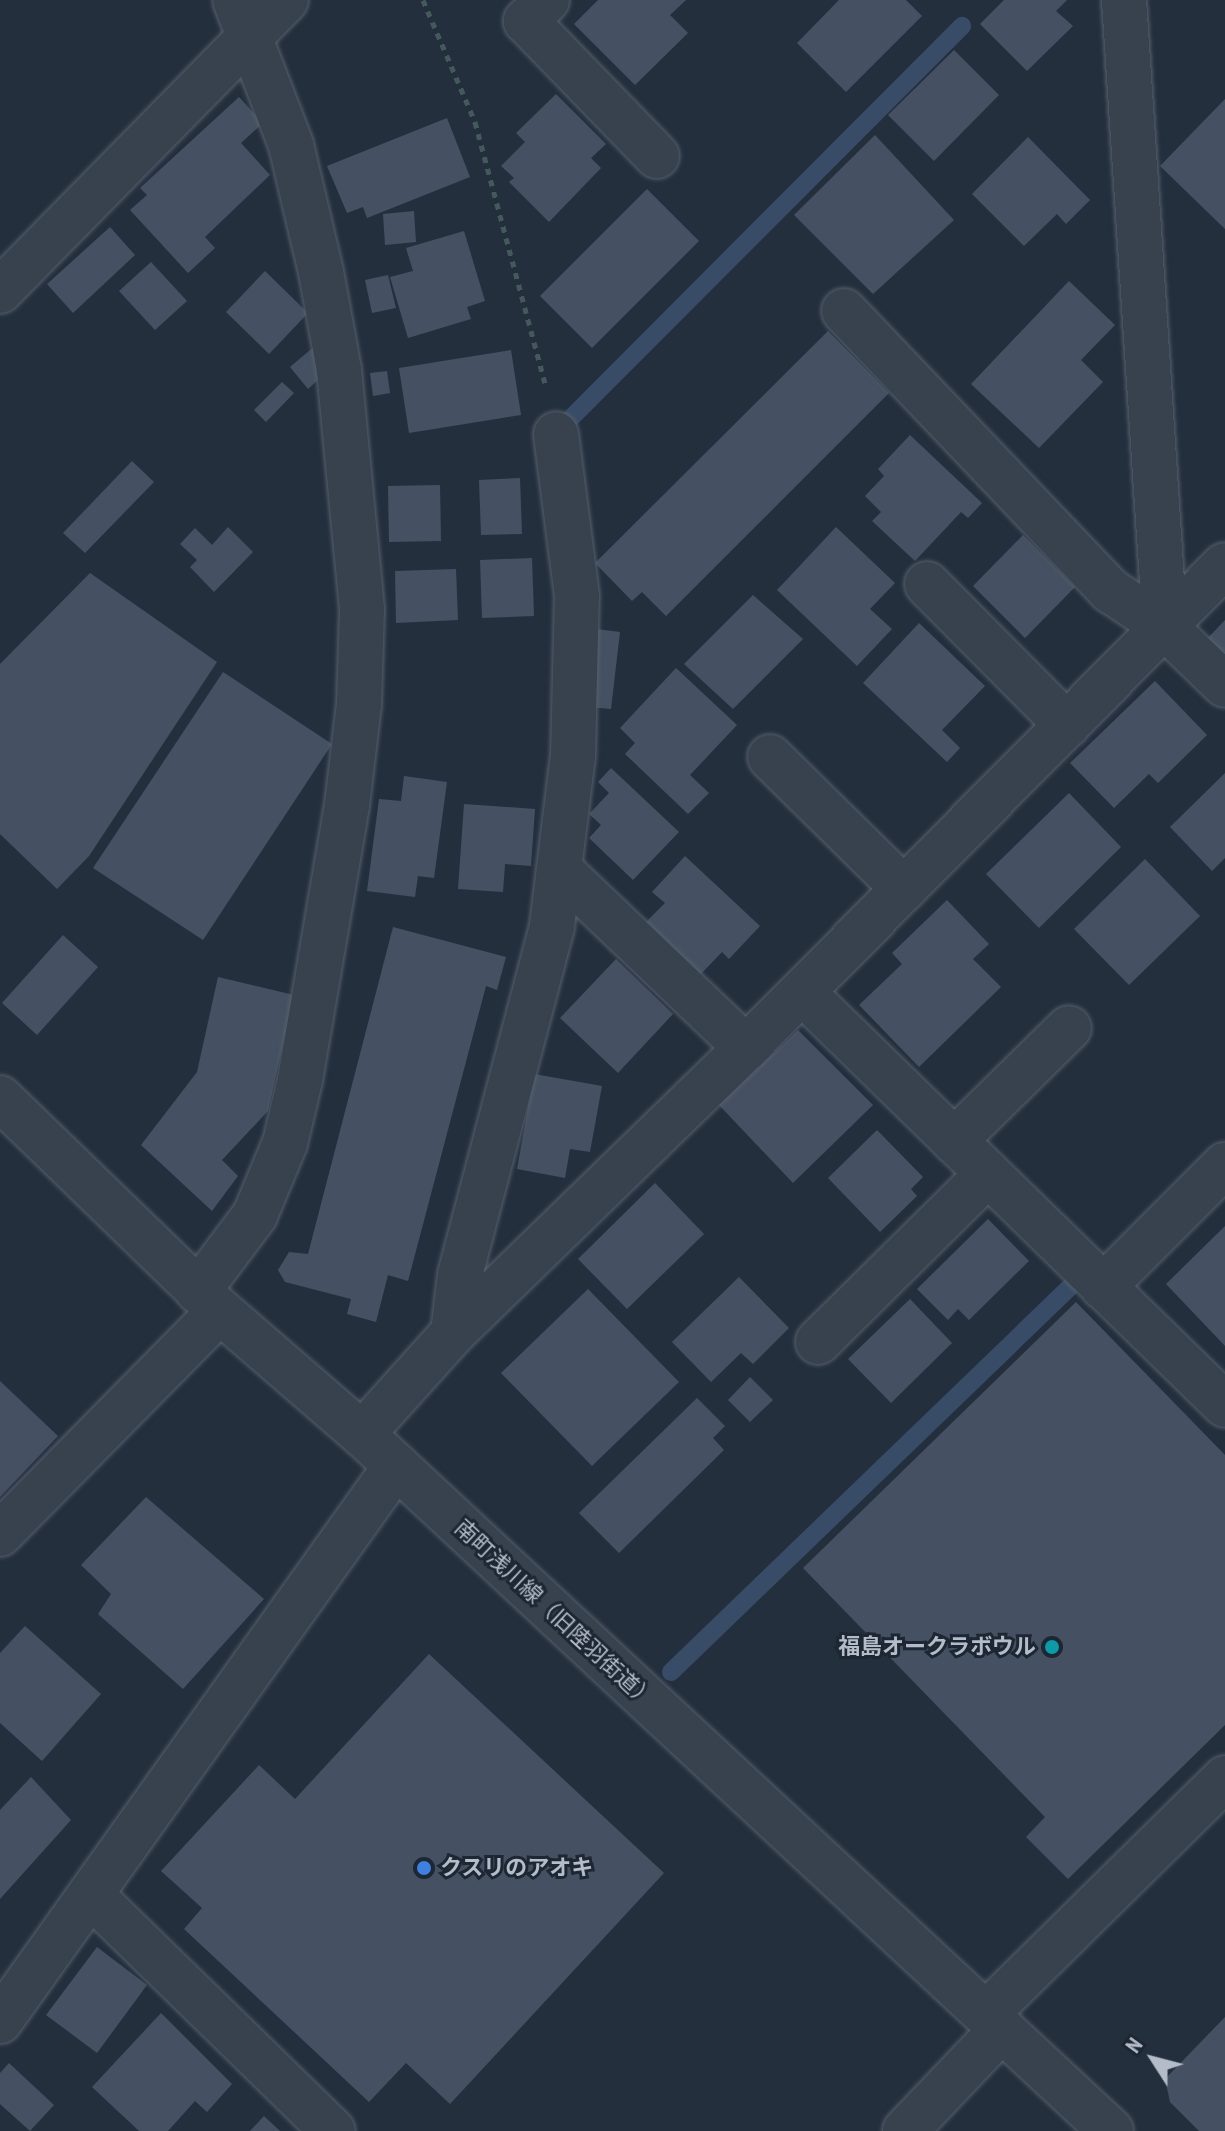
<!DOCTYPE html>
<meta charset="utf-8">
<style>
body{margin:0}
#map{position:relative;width:1225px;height:2131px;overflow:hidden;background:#242f3e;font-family:"PT Sans Narrow","Noto Sans JP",sans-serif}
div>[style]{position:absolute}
.stream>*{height:18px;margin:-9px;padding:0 9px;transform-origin:9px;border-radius:9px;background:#394c67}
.building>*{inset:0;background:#455162}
.path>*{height:5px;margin-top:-2.5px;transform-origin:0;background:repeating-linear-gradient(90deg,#44595c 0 6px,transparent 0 12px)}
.roads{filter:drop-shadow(0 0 2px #565f6c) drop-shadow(0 0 2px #565f6c)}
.minor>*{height:44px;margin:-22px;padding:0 22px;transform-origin:22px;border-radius:22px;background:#38414e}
.dots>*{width:22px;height:22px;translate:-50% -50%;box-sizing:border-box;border:4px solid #1d2633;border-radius:50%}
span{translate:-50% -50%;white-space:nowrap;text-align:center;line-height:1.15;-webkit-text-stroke:6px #1d2633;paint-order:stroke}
.street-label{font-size:22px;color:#b4bcc9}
.poi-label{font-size:22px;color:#b4bcc9;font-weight:700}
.right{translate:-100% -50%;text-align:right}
.left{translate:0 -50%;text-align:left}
.north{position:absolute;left:1113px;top:2019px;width:80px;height:80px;-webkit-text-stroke:6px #1d2633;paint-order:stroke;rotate:306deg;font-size:22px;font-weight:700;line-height:32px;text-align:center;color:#b4bcc9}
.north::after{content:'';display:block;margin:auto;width:28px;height:36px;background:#b4bcc9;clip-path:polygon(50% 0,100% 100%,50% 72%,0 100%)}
</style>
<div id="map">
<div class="stream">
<i style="left:566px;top:423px;width:561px;rotate:-45.07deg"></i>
<i style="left:671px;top:1672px;width:554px;rotate:-43.98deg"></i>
</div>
<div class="building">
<i style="clip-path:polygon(598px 0,686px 0,670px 15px,688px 33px,635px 85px,574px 24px)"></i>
<i style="clip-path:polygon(839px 0,906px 0,922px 16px,846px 92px,797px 43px)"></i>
<i style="clip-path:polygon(1004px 0,1067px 0,1056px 11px,1073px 26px,1027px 71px,980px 24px)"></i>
<i style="clip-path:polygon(954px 50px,999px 95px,934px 161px,888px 115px)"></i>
<i style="clip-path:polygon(556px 94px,606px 144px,591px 158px,601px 168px,549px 222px,509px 182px,514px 178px,501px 166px,525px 142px,516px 133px)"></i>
<i style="clip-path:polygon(239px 97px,263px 123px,241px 143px,270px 175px,205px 237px,215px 248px,188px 273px,130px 210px,147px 195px,140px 188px)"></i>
<i style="clip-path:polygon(1225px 99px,1225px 229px,1160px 166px)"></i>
<i style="clip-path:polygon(447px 118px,470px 177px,367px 218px,363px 207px,347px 213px,327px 166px)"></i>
<i style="clip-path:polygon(875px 135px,954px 220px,873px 294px,794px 215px)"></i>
<i style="clip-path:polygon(1028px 137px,1090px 200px,1066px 224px,1057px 214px,1024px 246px,972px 194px)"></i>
<i style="clip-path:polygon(647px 189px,699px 241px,592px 348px,540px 296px)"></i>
<i style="clip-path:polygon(414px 211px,416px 242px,385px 245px,383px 214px)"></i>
<i style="clip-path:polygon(110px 227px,135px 255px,73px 313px,47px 284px)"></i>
<i style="clip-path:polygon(464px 231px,485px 301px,467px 307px,471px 319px,408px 338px,390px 277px,413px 271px,406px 248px)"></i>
<i style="clip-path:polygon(151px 262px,187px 301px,155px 330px,119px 291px)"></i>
<i style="clip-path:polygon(265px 271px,308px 313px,269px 354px,226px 312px)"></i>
<i style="clip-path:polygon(388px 275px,396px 308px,372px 313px,365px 280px)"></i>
<i style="clip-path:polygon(1069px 281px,1115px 325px,1081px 360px,1103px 382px,1039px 448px,971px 384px)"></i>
<i style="clip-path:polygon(828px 331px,889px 393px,666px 616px,642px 592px,632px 601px,595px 563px)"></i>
<i style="clip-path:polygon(316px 345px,320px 378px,308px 389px,290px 367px)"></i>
<i style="clip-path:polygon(511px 350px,521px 415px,409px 433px,399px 368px)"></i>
<i style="clip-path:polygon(387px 371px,390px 393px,373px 396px,370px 373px)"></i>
<i style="clip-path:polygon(282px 382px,294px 393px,266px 422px,254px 410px)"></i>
<i style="clip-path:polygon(910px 435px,982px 503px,968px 518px,961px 512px,915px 561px,872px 521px,881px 512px,865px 496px,884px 476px,878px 469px)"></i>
<i style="clip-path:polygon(132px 461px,154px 482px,85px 553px,63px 533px)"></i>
<i style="clip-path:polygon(520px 478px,522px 534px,481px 535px,479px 480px)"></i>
<i style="clip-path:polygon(440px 485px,441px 541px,389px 542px,388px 486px)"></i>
<i style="clip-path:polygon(228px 527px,253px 552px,214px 592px,190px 567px,197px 560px,180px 544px,195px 528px,212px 545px)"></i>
<i style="clip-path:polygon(836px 527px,895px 583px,870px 609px,892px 629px,857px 666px,777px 590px)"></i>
<i style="clip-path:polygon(1023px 535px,1075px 587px,1025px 638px,973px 586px)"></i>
<i style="clip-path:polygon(532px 558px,534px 616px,482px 618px,480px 560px)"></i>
<i style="clip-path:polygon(456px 569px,458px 620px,396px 623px,395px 571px)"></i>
<i style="clip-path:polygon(90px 573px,217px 662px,89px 856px,57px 889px,0 834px,0 664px)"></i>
<i style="clip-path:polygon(753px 595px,803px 639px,733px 709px,684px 664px)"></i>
<i style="clip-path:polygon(1225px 620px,1225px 660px,1205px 641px)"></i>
<i style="clip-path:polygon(919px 623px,985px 686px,942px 730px,960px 748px,947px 762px,863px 683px)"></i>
<i style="clip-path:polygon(597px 629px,620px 632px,611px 709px,589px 707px)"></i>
<i style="clip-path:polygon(676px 668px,737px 725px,690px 775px,709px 793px,688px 814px,625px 754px,635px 743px,620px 728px)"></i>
<i style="clip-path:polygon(223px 672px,332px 744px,203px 940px,93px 868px)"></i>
<i style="clip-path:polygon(1155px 681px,1207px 735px,1158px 783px,1149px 774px,1114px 808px,1070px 763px)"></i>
<i style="clip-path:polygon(611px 768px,679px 832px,633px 880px,589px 838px,601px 825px,589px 814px,609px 793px,598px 782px)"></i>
<i style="clip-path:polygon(1225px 773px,1225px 858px,1212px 871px,1170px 827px)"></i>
<i style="clip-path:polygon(404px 776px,447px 782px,434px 878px,418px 876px,415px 897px,367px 891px,379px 799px,401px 801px)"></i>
<i style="clip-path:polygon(1069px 793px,1121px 847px,1039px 928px,986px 874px)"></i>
<i style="clip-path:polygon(464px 804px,535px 809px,531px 866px,505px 864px,503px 892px,458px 889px)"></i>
<i style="clip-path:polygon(685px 856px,760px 926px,729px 959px,722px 952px,700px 975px,645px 923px,665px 903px,652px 892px)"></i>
<i style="clip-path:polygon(1145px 859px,1200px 916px,1129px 985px,1074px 929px)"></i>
<i style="clip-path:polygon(947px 900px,989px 944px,973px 959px,1001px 987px,919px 1067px,859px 1005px,902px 964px,892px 953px)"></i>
<i style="clip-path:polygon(393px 927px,506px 957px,497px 990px,486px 986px,408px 1281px,388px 1275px,376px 1322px,347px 1314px,351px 1299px,285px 1282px,278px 1270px,289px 1252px,308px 1254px)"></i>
<i style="clip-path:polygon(63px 935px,98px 967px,37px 1035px,2px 1003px)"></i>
<i style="clip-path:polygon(616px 959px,673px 1014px,618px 1073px,560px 1018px)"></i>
<i style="clip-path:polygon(218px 977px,294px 995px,268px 1111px,222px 1160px,238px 1176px,212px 1211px,141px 1145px,197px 1072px)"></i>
<i style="clip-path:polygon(798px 1030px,873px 1105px,793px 1183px,719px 1105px)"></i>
<i style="clip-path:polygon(534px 1074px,602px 1086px,590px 1152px,570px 1149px,565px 1178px,517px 1169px)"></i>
<i style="clip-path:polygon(877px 1130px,923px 1177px,911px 1189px,917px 1196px,880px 1232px,828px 1178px)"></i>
<i style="clip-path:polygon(655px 1183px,704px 1234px,627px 1309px,578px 1259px)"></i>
<i style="clip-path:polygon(988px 1219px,1029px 1261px,969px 1320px,958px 1309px,948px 1320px,917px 1289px)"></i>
<i style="clip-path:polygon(1225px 1226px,1225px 1346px,1166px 1284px)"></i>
<i style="clip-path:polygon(739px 1277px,789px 1328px,753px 1364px,741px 1353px,711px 1382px,672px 1342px)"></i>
<i style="clip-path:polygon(588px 1289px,679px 1382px,592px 1466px,501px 1373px)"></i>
<i style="clip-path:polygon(910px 1299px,952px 1343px,891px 1403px,848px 1359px)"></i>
<i style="clip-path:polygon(1076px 1302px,1225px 1455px,1225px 1725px,1068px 1879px,1026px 1837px,1045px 1817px,803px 1568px)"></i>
<i style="clip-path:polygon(750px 1377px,773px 1400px,750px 1422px,728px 1400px)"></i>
<i style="clip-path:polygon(0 1381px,58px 1436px,0 1497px)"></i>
<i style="clip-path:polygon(697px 1398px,725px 1426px,713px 1438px,724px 1450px,619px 1553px,579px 1513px)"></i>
<i style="clip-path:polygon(146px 1497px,264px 1599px,183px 1689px,98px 1614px,111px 1594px,81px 1565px)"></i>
<i style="clip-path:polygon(25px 1626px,101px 1694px,42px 1761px,0 1723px,0 1653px)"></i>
<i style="clip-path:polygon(429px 1654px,664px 1873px,450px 2104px,406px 2063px,369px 2102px,184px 1929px,202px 1908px,161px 1871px,259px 1765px,295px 1799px)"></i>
<i style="clip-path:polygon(31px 1777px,71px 1820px,0 1899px,0 1810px)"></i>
<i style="clip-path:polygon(97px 1947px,147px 1985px,97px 2053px,46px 2015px)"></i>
<i style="clip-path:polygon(161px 2013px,232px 2084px,207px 2112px,195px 2101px,168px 2131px,139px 2131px,92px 2087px)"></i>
<i style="clip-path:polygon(1225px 2017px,1225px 2131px,1199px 2131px,1170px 2102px,1165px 2079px)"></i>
<i style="clip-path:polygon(9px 2063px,54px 2105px,30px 2131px,0 2104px,0 2073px)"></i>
<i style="clip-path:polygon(264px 2116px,280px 2131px,250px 2131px)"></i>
</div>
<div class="path">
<i style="left:423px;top:0;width:133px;rotate:66.9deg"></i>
<i style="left:475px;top:122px;width:270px;rotate:75deg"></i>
</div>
<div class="roads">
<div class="minor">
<i style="left:547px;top:0;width:30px;rotate:135deg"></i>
<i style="left:526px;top:21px;width:188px;rotate:45.9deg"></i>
<i style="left:1124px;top:0;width:628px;rotate:86.26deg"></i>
<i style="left:0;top:291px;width:408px;rotate:-45.5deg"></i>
<i style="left:844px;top:311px;width:387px;rotate:46.4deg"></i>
<i style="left:1111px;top:591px;width:65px;rotate:33.7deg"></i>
<i style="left:1165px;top:627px;width:83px;rotate:44deg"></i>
<i style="left:927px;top:584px;width:199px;rotate:45.2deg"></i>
<i style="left:770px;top:757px;width:188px;rotate:44.6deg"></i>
<i style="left:559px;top:869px;width:259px;rotate:43.7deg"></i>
<i style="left:802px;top:992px;width:591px;rotate:44.31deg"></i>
<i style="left:0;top:1098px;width:306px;rotate:44.1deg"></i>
<i style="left:220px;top:1311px;width:188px;rotate:40.9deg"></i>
<i style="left:362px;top:1434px;width:1023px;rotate:42.94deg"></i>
<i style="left:954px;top:1141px;width:161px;rotate:-44.5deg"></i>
<i style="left:1103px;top:1287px;width:173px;rotate:-45deg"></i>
<i style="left:198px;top:1291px;width:95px;rotate:-53.1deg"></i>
<i style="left:255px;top:1215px;width:78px;rotate:-67.4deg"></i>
<i style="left:285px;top:1143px;width:65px;rotate:-76.6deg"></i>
<i style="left:300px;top:1080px;width:279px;rotate:-80.3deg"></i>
<i style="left:347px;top:805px;width:101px;rotate:-83.2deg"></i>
<i style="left:359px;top:705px;width:96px;rotate:-88.2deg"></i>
<i style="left:362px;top:609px;width:240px;rotate:-95.5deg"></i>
<i style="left:339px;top:370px;width:100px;rotate:-100.4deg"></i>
<i style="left:321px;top:272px;width:130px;rotate:-103.3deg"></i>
<i style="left:291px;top:145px;width:155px;rotate:-111.1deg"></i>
<i style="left:453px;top:1333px;width:58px;rotate:-83.1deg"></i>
<i style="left:460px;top:1275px;width:361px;rotate:-75.2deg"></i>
<i style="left:552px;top:926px;width:171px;rotate:-83deg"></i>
<i style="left:573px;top:756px;width:160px;rotate:-88.6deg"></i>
<i style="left:577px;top:596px;width:163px;rotate:-97.4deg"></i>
<i style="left:818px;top:1342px;width:239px;rotate:-44.7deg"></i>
<i style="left:362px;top:1434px;width:136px;rotate:-48deg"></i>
<i style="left:453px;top:1333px;width:409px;rotate:-44.2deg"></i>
<i style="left:746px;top:1048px;width:680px;rotate:-45.24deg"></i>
<i style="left:0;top:1534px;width:313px;rotate:-45.4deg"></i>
<i style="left:93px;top:1897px;width:335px;rotate:44.3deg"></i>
<i style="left:986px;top:2014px;width:336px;rotate:-44.6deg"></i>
<i style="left:0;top:2021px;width:682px;rotate:-54.49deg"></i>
<i style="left:905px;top:2131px;width:141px;rotate:-46.4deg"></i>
</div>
</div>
<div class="dots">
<i style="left:1052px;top:1647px;background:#0f9aa8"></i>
<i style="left:424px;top:1868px;background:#3f7fe0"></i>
</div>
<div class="street-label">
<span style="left:555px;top:1614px;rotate:43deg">南町浅川線（旧陸羽街道）</span>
</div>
<div class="poi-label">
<span class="right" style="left:1036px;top:1647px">福島オークラボウル</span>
<span class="left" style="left:440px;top:1868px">クスリのアオキ</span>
</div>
<div class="north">N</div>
</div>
